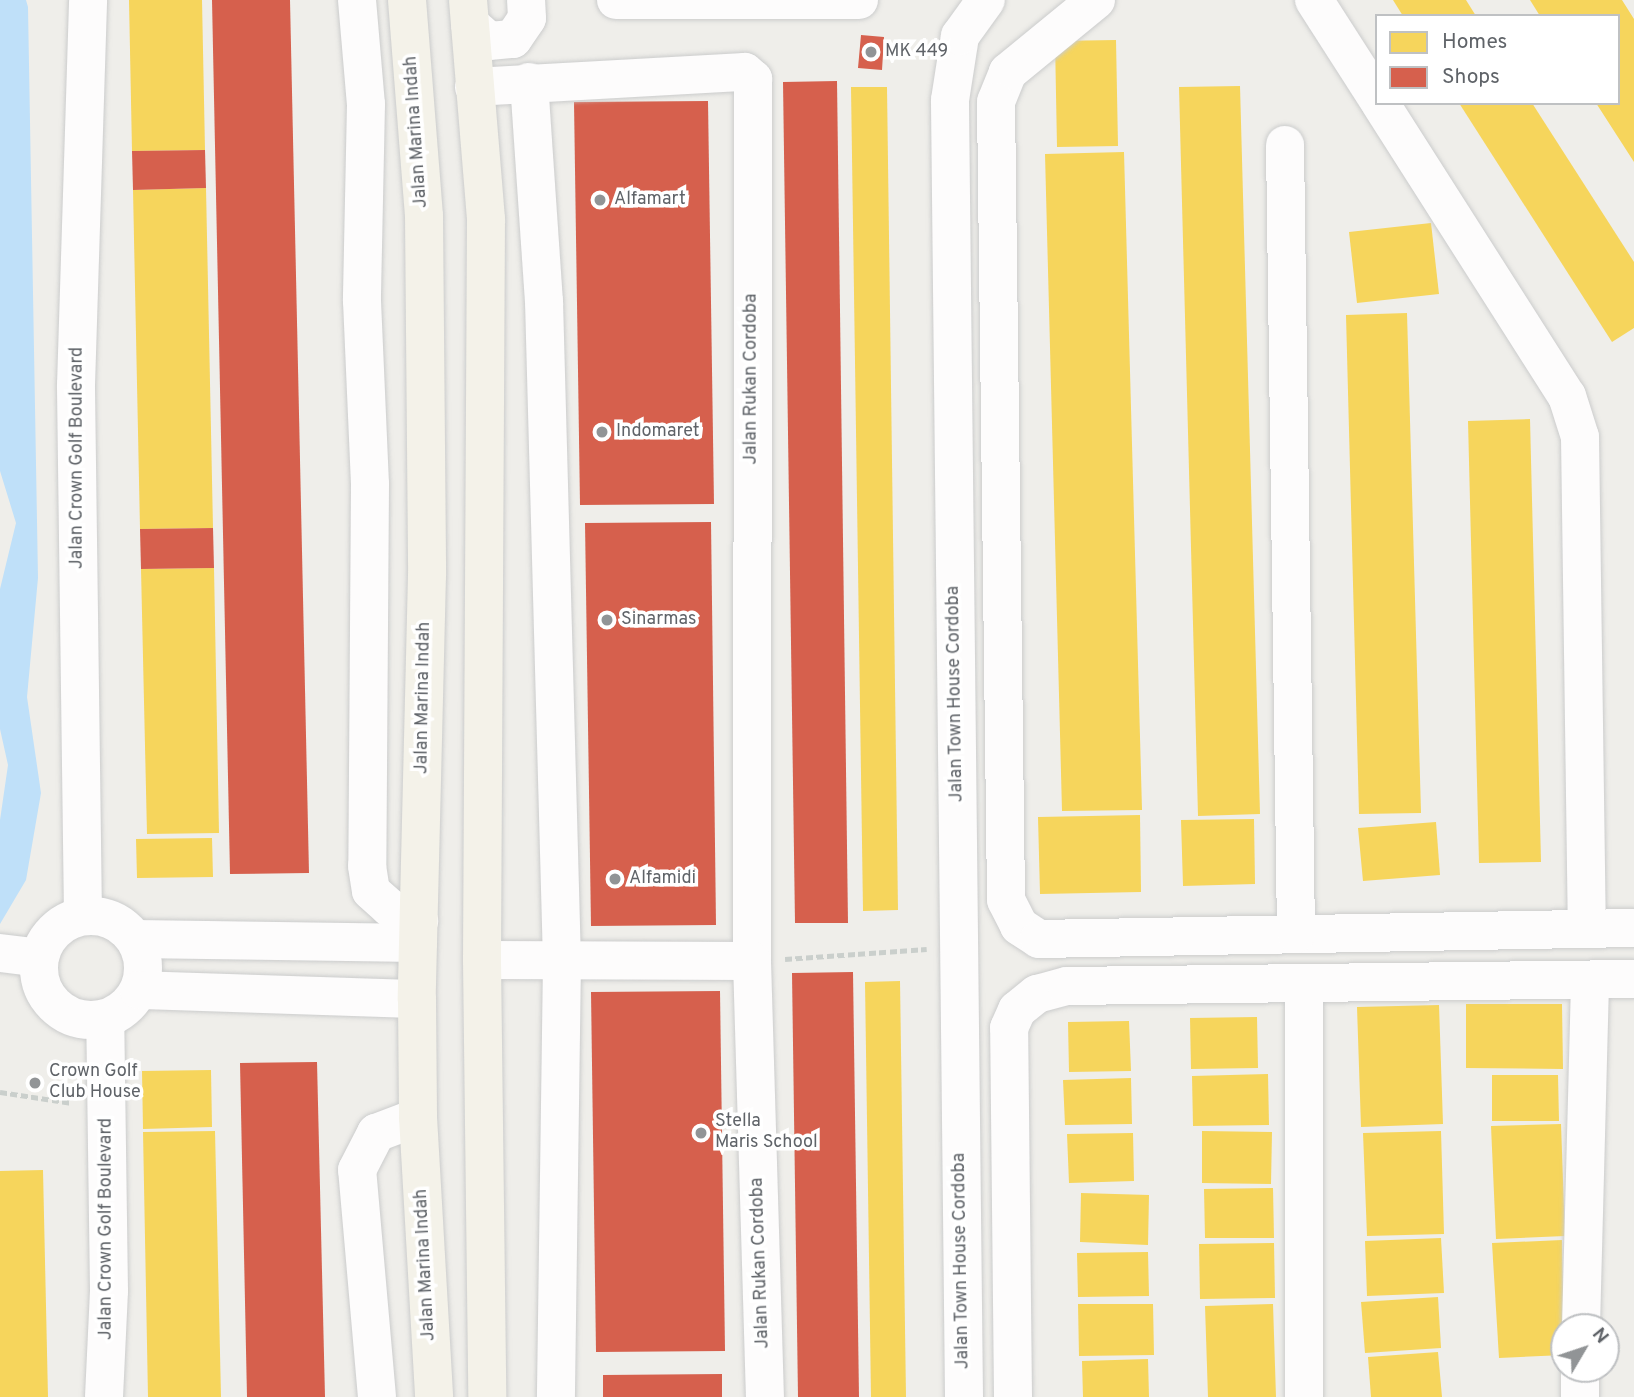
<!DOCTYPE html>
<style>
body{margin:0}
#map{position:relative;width:1634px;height:1397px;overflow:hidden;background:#efeeea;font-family:Overpass,sans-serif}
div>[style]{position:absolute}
.water>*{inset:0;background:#bfe0f9}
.homes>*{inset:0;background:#f6d55c}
.shops>*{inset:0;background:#d6604d}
.path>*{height:4.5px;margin-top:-2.25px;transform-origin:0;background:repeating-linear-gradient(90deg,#cacfcc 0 7px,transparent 0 10.5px)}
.roads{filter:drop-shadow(0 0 2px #cbcccc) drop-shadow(0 0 2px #cbcccc)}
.minor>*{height:38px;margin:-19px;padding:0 19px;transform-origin:19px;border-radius:19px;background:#fdfcfc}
.minor>.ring{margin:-19px;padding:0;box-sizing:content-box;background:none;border:38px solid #fdfcfc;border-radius:50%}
.major>*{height:38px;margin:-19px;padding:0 19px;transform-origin:19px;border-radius:19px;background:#f4f2e9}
.dots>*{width:19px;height:19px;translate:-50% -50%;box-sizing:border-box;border:4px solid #fff;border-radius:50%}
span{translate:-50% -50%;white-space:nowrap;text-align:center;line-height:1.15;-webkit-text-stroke:7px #fff;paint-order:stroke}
.poi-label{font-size:18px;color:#5f6368}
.left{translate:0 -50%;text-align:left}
.street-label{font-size:18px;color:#5f6368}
.legend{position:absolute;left:1375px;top:14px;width:245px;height:91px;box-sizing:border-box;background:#fff;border:2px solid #bfc1c3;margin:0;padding:9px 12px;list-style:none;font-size:21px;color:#5f6368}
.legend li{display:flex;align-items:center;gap:14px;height:35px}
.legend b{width:35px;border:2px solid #bfc1c3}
.north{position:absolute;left:1550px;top:1313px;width:70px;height:70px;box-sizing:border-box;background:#fff;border:2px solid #bfc1c3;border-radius:50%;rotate:51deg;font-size:19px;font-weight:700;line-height:28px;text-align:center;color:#5f6368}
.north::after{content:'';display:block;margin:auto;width:24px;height:32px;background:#919496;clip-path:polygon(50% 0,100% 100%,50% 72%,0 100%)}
</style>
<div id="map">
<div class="water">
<i style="clip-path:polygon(0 0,26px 0,28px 7px,38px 578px,27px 697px,41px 793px,26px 880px,0 924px,0 820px,8px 765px,0 729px,0 589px,16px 523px,0 471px)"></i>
</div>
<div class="homes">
<i style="clip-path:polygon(129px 0,202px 0,205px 150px,132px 151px)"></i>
<i style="clip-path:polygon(1393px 0,1466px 0,1476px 16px,1403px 16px)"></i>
<i style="clip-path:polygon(1530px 0,1622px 0,1634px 19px,1634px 162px,1596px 103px,1618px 103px,1618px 16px,1540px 16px)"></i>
<i style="clip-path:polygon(1116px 40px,1118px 146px,1057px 147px,1055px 41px)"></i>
<i style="clip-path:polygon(1240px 86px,1260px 814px,1198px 816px,1179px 87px)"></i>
<i style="clip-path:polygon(851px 87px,887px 87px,898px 910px,863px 911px)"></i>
<i style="clip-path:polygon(1459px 103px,1532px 103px,1634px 262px,1634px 328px,1612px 342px)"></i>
<i style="clip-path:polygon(1124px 152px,1142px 810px,1062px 811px,1045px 154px)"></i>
<i style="clip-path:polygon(206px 188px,213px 528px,140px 529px,133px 190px)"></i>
<i style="clip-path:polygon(1431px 223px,1439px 294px,1357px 303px,1349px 232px)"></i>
<i style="clip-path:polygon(1407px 313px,1421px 813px,1359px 814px,1346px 315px)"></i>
<i style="clip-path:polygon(1530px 419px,1541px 862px,1479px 863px,1468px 421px)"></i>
<i style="clip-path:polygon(214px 568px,219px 833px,147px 834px,141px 569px)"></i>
<i style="clip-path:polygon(1140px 815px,1141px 892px,1040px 894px,1038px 817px)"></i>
<i style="clip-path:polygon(1254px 819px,1255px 884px,1183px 886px,1181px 820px)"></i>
<i style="clip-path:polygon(1436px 822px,1440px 875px,1363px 881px,1358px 828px)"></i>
<i style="clip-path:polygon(212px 838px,213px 877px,137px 878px,136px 839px)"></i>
<i style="clip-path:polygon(900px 981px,906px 1397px,871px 1397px,865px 982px)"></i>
<i style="clip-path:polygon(1466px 1004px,1562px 1004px,1563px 1069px,1466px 1068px)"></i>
<i style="clip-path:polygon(1439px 1005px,1443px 1124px,1361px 1127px,1357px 1007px)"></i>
<i style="clip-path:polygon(1257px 1017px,1258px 1068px,1191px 1069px,1190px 1018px)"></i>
<i style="clip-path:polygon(1129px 1021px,1131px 1071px,1069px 1072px,1068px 1022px)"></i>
<i style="clip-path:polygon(211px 1070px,212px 1127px,143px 1129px,142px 1071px)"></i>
<i style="clip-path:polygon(1268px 1074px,1269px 1125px,1193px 1126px,1192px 1076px)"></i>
<i style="clip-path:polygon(1492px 1075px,1558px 1075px,1559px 1121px,1492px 1121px)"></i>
<i style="clip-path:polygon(1131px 1078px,1132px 1124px,1065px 1125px,1063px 1080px)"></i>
<i style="clip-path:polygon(1561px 1124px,1565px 1236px,1496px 1239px,1491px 1126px)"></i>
<i style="clip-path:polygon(215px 1131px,221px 1397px,148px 1397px,143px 1132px)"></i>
<i style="clip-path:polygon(1202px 1131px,1272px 1132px,1271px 1184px,1202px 1183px)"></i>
<i style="clip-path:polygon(1441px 1131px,1444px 1234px,1367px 1236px,1363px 1133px)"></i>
<i style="clip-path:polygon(1133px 1133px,1134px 1181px,1069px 1183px,1067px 1134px)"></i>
<i style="clip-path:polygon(43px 1170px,48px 1397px,0 1397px,0 1171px)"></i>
<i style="clip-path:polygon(1273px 1188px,1274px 1238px,1205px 1238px,1204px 1189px)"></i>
<i style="clip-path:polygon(1081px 1193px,1149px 1195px,1148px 1245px,1080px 1242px)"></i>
<i style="clip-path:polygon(1441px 1238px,1444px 1293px,1367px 1296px,1365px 1241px)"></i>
<i style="clip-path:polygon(1562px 1240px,1564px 1355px,1499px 1358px,1492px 1243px)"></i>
<i style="clip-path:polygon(1274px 1243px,1275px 1298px,1200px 1299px,1199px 1244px)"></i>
<i style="clip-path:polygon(1148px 1252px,1149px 1296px,1078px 1297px,1077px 1253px)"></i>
<i style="clip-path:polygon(1438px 1297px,1441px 1348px,1365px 1353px,1361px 1302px)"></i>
<i style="clip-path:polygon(1078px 1304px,1153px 1304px,1154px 1355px,1079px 1356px)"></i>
<i style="clip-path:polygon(1273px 1304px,1276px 1397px,1208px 1397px,1205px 1306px)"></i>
<i style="clip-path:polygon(1438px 1352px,1442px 1397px,1371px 1397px,1368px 1357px)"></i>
<i style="clip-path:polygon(1148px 1359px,1149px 1397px,1083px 1397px,1082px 1361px)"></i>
</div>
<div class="shops">
<i style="clip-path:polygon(212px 0,290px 0,309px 873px,230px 874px)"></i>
<i style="clip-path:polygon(861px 35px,884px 37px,882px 70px,858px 68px)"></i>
<i style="clip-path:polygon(837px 81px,848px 923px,795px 923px,783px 82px)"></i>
<i style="clip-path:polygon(708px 101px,714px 504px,580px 505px,574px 102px)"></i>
<i style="clip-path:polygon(205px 150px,206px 188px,133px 190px,132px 151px)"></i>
<i style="clip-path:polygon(711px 522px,716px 925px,591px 926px,585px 523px)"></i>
<i style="clip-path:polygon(213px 528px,214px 568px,141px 569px,140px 529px)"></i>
<i style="clip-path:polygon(853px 972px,859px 1397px,798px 1397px,792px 973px)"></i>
<i style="clip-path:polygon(720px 991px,725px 1351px,596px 1352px,591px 992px)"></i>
<i style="clip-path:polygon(317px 1062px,325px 1397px,247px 1397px,240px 1063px)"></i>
<i style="clip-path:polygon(722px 1374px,722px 1397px,603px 1397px,603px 1375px)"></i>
</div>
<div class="path">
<i style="left:785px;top:959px;width:142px;rotate:-4deg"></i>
<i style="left:0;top:1092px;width:73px;rotate:8.7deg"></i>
</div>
<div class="roads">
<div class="minor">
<i style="left:357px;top:0;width:104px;rotate:85.1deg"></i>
<i style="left:366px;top:104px;width:197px;rotate:91.2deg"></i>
<i style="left:362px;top:301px;width:183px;rotate:87.5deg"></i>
<i style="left:370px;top:484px;width:382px;rotate:90.4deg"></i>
<i style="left:367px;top:866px;width:25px;rotate:81deg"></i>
<i style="left:371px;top:891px;width:25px;rotate:42deg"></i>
<i style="left:390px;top:908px;width:32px;rotate:24deg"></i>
<i style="left:616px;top:0;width:243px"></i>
<i style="left:1096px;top:0;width:114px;rotate:140.7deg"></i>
<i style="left:1008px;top:72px;width:32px;rotate:112deg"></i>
<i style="left:996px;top:102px;width:798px;rotate:89.28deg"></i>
<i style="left:1006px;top:900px;width:29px;rotate:63deg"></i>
<i style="left:1019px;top:926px;width:24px;rotate:33deg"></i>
<i style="left:1039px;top:939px;width:595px;rotate:-1.06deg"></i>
<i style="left:1314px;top:0;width:117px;rotate:57.3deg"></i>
<i style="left:470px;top:24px;width:25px;rotate:42deg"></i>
<i style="left:489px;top:41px;width:24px;rotate:-5deg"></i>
<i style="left:513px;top:39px;width:25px;rotate:-56deg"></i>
<i style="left:527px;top:18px;width:18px;rotate:-93deg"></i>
<i style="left:529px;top:82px;width:220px;rotate:86.1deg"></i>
<i style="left:544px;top:301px;width:660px;rotate:88.44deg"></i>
<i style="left:562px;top:961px;width:436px;rotate:90.8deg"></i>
<i style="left:474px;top:87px;width:271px;rotate:-3.2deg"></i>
<i style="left:745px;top:72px;width:11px;rotate:41deg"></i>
<i style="left:753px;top:79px;width:882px;rotate:90.06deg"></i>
<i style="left:752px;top:961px;width:436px;rotate:88.3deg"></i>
<i style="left:1380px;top:103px;width:348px;rotate:57.5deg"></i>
<i style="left:1567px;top:396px;width:43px;rotate:72.4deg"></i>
<i style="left:1580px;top:437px;width:492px;rotate:89.2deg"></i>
<i style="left:1285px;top:145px;width:789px;rotate:89.2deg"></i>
<i style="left:83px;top:916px;width:531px;rotate:-90.76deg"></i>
<i style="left:76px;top:385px;width:385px;rotate:-88.2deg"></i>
<i class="ring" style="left:39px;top:916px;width:66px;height:66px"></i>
<i style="left:136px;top:939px;width:282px;rotate:0.8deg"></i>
<i style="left:0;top:953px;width:40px;rotate:7.1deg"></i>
<i style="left:482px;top:960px;width:270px;rotate:0.2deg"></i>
<i style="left:1304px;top:983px;width:414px;rotate:90deg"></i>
<i style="left:139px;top:990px;width:278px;rotate:1.9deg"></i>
<i style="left:1581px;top:1327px;width:347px;rotate:-88.5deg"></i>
<i style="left:104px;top:1397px;width:106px;rotate:-87.3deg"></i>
<i style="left:109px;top:1291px;width:272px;rotate:-90.8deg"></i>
<i style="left:377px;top:1397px;width:228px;rotate:-95deg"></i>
<i style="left:357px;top:1170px;width:42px;rotate:-62.8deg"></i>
<i style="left:376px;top:1133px;width:45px;rotate:-20.9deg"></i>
<i style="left:964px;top:1397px;width:1297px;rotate:-90.62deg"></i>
<i style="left:950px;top:100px;width:65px;rotate:-81.1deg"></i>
<i style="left:960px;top:36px;width:44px;rotate:-54.2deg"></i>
<i style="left:1013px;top:1397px;width:369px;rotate:-90.6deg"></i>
<i style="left:1009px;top:1028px;width:20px;rotate:-66deg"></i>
<i style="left:1017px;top:1010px;width:26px;rotate:-39deg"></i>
<i style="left:1037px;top:994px;width:31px;rotate:-15deg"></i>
<i style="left:1067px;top:986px;width:567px;rotate:-0.71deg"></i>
<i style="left:1580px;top:1397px;width:28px;rotate:-90deg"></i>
</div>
<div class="major">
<i style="left:407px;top:0;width:217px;rotate:85.5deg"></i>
<i style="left:424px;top:216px;width:359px;rotate:89.5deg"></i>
<i style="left:427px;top:575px;width:424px;rotate:91.4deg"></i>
<i style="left:417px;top:999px;width:118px;rotate:89.5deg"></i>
<i style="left:418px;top:1117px;width:280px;rotate:86.7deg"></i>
<i style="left:468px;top:0;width:220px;rotate:85.3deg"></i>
<i style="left:486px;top:219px;width:741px;rotate:90.31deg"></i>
<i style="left:482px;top:960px;width:437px;rotate:89.3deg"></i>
</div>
</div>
<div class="dots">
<i style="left:871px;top:52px;background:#919496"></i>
<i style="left:600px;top:200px;background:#919496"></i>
<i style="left:602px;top:432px;background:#919496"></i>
<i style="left:607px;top:620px;background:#919496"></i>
<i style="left:615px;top:879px;background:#919496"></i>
<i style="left:35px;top:1083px;background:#919496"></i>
<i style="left:701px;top:1133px;background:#919496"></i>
</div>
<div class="poi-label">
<span class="left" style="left:885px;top:52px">MK 449</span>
<span class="left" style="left:614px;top:200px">Alfamart</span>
<span class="left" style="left:616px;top:432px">Indomaret</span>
<span class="left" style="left:621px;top:620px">Sinarmas</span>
<span class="left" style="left:629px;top:879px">Alfamidi</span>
<span class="left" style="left:49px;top:1083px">Crown Golf<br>Club House</span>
<span class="left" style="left:715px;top:1133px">Stella<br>Maris School</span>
</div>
<div class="street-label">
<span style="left:417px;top:132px;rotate:-94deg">Jalan Marina Indah</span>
<span style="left:752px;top:379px;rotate:-90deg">Jalan Rukan Cordoba</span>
<span style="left:78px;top:458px;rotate:-90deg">Jalan Crown Golf Boulevard</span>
<span style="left:956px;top:694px;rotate:-91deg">Jalan Town House Cordoba</span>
<span style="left:424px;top:698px;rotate:-89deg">Jalan Marina Indah</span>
<span style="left:107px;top:1229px;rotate:-90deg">Jalan Crown Golf Boulevard</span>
<span style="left:962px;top:1261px;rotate:-91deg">Jalan Town House Cordoba</span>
<span style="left:761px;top:1263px;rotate:-92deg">Jalan Rukan Cordoba</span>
<span style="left:426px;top:1265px;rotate:-93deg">Jalan Marina Indah</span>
</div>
<ul class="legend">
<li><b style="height:19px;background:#f6d55c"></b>Homes</li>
<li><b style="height:19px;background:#d6604d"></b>Shops</li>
</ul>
<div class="north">N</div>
</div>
